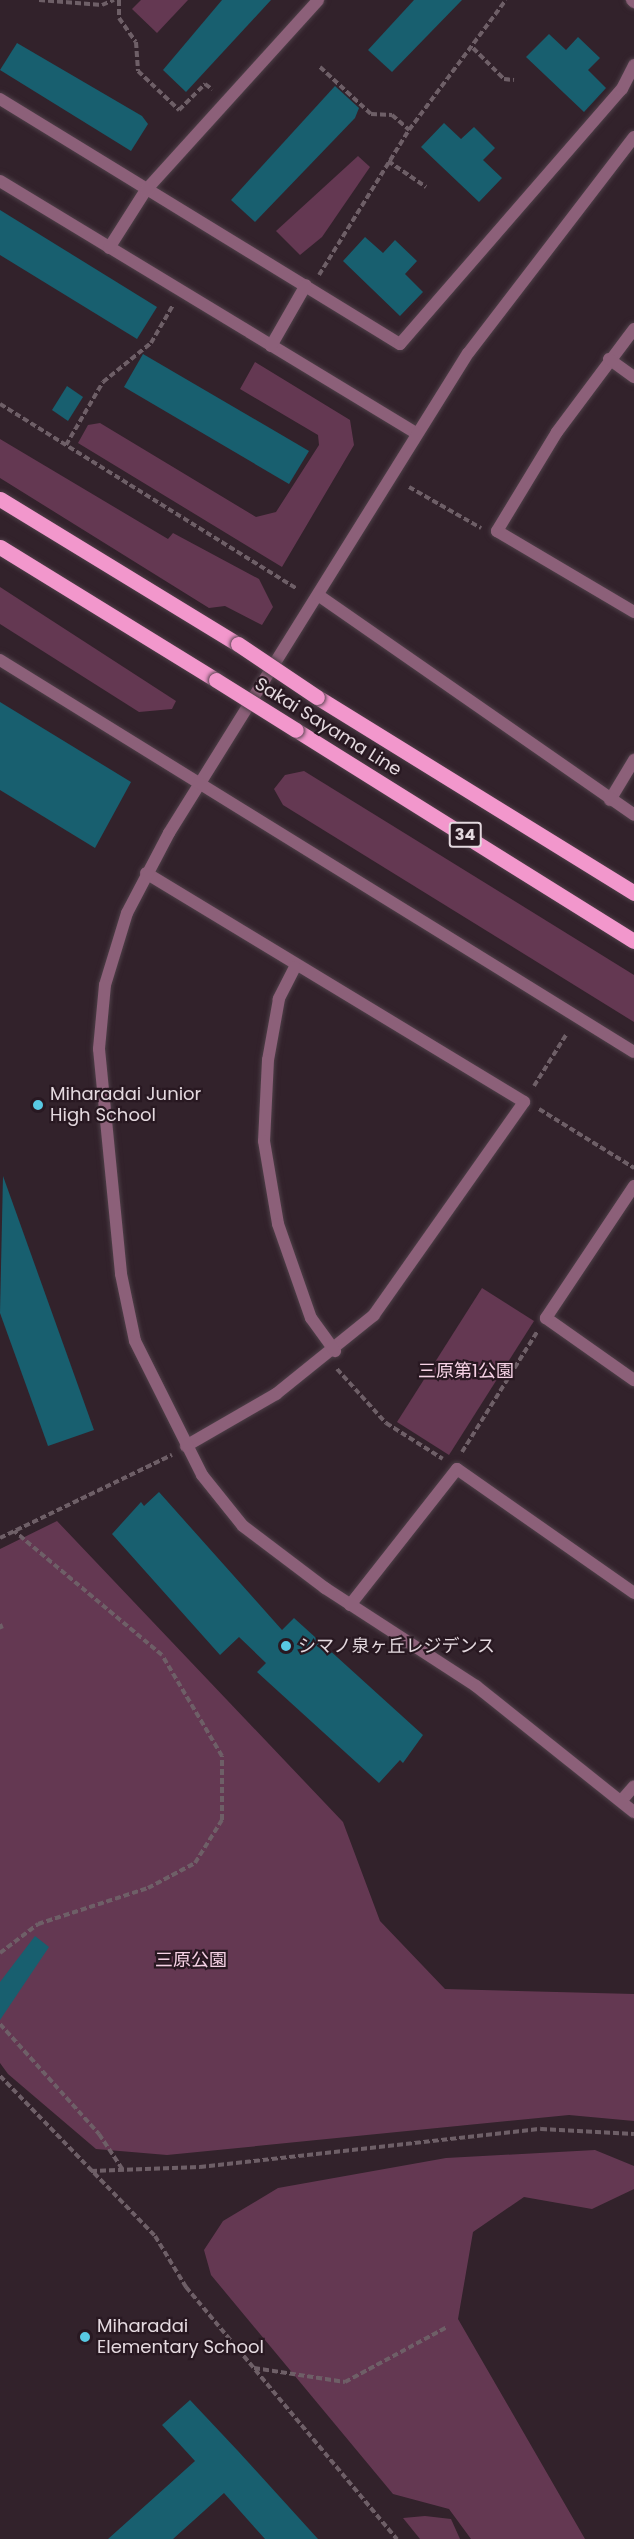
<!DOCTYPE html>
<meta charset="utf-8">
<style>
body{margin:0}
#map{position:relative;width:634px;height:2539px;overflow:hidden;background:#32222b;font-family:Poppins,"Noto Sans JP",sans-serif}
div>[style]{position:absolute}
.green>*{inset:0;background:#643852}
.building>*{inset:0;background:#185f6f}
.path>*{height:4px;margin-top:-2px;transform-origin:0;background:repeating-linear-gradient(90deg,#6e5f67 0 6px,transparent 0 9px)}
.roads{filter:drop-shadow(0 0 2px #4e3f48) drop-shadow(0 0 2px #4e3f48)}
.service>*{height:12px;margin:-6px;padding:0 6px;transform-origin:6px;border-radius:6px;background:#8c6079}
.minor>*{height:12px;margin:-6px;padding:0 6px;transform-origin:6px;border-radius:6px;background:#8c6079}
.tertiary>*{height:12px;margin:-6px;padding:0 6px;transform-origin:6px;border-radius:6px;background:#8c6079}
.primary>*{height:15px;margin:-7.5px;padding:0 7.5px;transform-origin:7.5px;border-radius:7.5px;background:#f297cc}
.bridges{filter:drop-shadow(0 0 2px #4e3f48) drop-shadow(0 0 2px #4e3f48)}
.primary-bridge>*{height:15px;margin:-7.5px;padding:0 7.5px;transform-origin:7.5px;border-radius:7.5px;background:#f297cc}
.dots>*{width:16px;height:16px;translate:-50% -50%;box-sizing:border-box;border:3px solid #281821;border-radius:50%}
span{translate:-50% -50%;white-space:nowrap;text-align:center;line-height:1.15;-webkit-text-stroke:4.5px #281821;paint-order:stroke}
.shield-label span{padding:2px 4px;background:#281821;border:2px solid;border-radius:4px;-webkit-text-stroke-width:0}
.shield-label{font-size:16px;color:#e4d9df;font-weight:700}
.street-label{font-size:18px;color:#e4d9df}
.poi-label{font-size:18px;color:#e4d9df}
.left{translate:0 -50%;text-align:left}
.park-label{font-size:18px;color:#f6d2e5}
</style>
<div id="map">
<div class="green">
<i style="clip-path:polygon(141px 0,188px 0,157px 33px,132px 9px)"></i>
<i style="clip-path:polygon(358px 156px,370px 167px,322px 237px,300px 255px,276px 231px)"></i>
<i style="clip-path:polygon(255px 362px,350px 420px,354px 445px,282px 567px,78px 443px,88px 425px,100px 423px,256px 517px,276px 512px,319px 445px,318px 435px,240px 389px)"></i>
<i style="clip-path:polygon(0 439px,168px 539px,173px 533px,259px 579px,273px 607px,262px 625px,225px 606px,209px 608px,0 478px)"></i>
<i style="clip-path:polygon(0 587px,176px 701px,172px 709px,139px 712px,0 624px)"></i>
<i style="clip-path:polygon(304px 771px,634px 975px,634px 1022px,283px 805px,274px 789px,285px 775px)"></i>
<i style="clip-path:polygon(482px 1288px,534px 1321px,449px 1455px,397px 1422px)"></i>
<i style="clip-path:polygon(57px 1521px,343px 1822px,380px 1921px,445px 1989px,634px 1994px,634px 2121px,569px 2115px,167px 2155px,96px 2149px,8px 2074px,0 2063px,0 1549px)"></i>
<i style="clip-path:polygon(595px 2150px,634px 2166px,634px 2189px,592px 2209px,524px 2197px,473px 2232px,458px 2319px,585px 2539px,471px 2539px,449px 2509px,393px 2494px,211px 2275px,204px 2250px,223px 2221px,278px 2188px,446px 2158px)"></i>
<i style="clip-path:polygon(425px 2516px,451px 2519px,460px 2539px,420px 2539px,403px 2518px)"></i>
</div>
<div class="building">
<i style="clip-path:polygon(222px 0,271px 0,186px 92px,163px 70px)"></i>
<i style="clip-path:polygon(414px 0,462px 0,392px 72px,368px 50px)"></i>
<i style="clip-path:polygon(549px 34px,566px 50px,578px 37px,600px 58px,588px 70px,606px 88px,584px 112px,526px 57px)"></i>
<i style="clip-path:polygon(17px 43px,142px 116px,148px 124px,131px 151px,0 70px)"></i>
<i style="clip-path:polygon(335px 86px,359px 108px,355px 118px,255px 222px,231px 200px)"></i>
<i style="clip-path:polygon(444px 123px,461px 139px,474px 127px,495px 148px,483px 160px,502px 178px,479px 202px,421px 147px)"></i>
<i style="clip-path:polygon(0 210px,157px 307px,137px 339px,0 255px)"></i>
<i style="clip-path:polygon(365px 237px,383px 253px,395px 240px,417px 261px,405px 274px,423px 292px,400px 316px,343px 261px)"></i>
<i style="clip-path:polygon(143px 354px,309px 451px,289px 484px,124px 387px)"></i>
<i style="clip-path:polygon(67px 386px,83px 397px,68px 421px,52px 410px)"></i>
<i style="clip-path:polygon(0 702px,131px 782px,95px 848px,0 790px)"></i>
<i style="clip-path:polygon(3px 1176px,94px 1430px,48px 1446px,0 1313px)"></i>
<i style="clip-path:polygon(159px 1492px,282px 1630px,294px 1618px,423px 1735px,403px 1763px,400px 1760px,379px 1783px,257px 1672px,266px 1663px,239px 1637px,220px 1655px,112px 1534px,141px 1502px,144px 1506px)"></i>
<i style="clip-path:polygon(35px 1936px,49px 1947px,0 2020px,0 1982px)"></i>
<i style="clip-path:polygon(190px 2400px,238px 2451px,318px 2539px,265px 2539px,224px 2493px,173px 2539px,108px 2539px,195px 2461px,162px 2425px)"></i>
</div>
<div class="path">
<i style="left:39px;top:0;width:63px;rotate:4.5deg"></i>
<i style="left:102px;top:5px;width:13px;rotate:-23deg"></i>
<i style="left:119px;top:0;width:18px;rotate:90deg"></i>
<i style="left:119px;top:18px;width:29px;rotate:55deg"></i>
<i style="left:136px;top:42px;width:29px;rotate:86deg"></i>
<i style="left:138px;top:71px;width:57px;rotate:43.6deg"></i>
<i style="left:179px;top:110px;width:37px;rotate:-45deg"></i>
<i style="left:205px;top:84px;width:9px;rotate:36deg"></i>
<i style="left:473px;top:48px;width:44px;rotate:45deg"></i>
<i style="left:504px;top:79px;width:10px;rotate:6deg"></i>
<i style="left:320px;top:67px;width:69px;rotate:42.7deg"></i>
<i style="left:371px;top:114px;width:21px;rotate:3deg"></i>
<i style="left:392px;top:115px;width:23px;rotate:41deg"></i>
<i style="left:388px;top:161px;width:46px;rotate:34.4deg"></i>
<i style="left:319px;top:275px;width:171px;rotate:-58.2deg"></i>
<i style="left:409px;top:130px;width:162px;rotate:-53.3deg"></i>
<i style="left:0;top:404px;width:349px;rotate:31.9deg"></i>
<i style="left:66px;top:445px;width:73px;rotate:-59.6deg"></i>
<i style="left:103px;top:382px;width:62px;rotate:-39.1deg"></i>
<i style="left:151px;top:343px;width:44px;rotate:-59.9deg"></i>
<i style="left:409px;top:487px;width:83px;rotate:29.7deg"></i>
<i style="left:534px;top:1086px;width:60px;rotate:-57.9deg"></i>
<i style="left:539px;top:1109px;width:112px;rotate:31.8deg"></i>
<i style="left:337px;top:1369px;width:73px;rotate:47.8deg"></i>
<i style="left:386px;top:1423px;width:67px;rotate:32.3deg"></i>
<i style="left:462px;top:1452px;width:142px;rotate:-58deg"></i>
<i style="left:0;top:1538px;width:191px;rotate:-25.8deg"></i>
<i style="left:0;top:1624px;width:5px;rotate:68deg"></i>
<i style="left:0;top:1953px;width:48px;rotate:-37.3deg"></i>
<i style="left:38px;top:1924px;width:116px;rotate:-18.1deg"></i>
<i style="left:148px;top:1888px;width:53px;rotate:-28deg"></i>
<i style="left:195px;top:1863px;width:51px;rotate:-57.9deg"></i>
<i style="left:222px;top:1820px;width:64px;rotate:-90deg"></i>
<i style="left:222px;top:1756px;width:117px;rotate:-120.7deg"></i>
<i style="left:162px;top:1655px;width:193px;rotate:-140deg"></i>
<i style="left:0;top:2024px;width:148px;rotate:48deg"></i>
<i style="left:99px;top:2134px;width:43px;rotate:56.3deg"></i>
<i style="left:0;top:2076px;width:223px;rotate:45.9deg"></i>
<i style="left:155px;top:2236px;width:60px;rotate:58.7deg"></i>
<i style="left:186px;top:2287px;width:329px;rotate:50.1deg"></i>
<i style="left:91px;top:2171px;width:109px;rotate:-2.1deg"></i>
<i style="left:200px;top:2167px;width:343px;rotate:-6.4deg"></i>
<i style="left:541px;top:2129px;width:93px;rotate:3.1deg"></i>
<i style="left:254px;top:2368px;width:92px;rotate:8.7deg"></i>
<i style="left:345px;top:2382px;width:116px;rotate:-28.3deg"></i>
</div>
<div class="roads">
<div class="service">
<i style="left:632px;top:0;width:3px;rotate:45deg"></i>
<i style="left:0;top:99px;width:469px;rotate:31.5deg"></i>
<i style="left:400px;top:344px;width:338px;rotate:-49deg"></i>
<i style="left:622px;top:89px;width:27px;rotate:-63deg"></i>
<i style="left:0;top:181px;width:486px;rotate:31.2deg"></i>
<i style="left:109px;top:248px;width:69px;rotate:-57.5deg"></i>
<i style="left:146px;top:190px;width:256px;rotate:-47.8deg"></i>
<i style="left:271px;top:346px;width:70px;rotate:-60.2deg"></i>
</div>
<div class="minor">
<i style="left:634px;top:329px;width:129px;rotate:126.8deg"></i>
<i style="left:557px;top:432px;width:116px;rotate:121.2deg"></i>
<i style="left:497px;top:531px;width:159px;rotate:30.6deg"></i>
<i style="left:609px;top:359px;width:31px;rotate:36deg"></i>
<i style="left:610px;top:800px;width:47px;rotate:-59deg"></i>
<i style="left:146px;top:873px;width:442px;rotate:31.2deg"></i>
<i style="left:524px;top:1102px;width:261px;rotate:125.2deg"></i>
<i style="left:374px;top:1315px;width:126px;rotate:141.1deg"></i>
<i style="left:276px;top:1394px;width:104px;rotate:150deg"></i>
<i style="left:295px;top:967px;width:36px;rotate:117deg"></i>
<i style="left:279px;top:999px;width:62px;rotate:100.2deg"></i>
<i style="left:268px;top:1060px;width:81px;rotate:92.8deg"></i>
<i style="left:264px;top:1141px;width:84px;rotate:80.4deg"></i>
<i style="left:278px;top:1224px;width:100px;rotate:70.7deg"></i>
<i style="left:311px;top:1318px;width:41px;rotate:54deg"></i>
<i style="left:634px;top:1186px;width:159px;rotate:123.7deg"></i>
<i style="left:546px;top:1318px;width:108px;rotate:35.2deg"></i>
<i style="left:350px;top:1605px;width:173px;rotate:-51.8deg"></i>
<i style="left:457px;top:1469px;width:216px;rotate:35deg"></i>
<i style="left:622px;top:1800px;width:18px;rotate:-49deg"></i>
</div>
<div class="tertiary">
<i style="left:634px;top:137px;width:272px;rotate:127.5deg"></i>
<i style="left:468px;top:353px;width:566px;rotate:121.92deg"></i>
<i style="left:169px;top:833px;width:90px;rotate:117.7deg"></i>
<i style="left:127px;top:913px;width:75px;rotate:107deg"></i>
<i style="left:105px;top:985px;width:64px;rotate:95.4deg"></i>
<i style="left:99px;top:1049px;width:226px;rotate:84.4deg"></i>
<i style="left:121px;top:1274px;width:68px;rotate:78.2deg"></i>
<i style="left:135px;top:1341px;width:150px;rotate:63.4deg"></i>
<i style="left:202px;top:1475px;width:65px;rotate:51.2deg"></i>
<i style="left:243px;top:1526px;width:103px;rotate:37.1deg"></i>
<i style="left:325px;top:1588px;width:180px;rotate:33deg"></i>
<i style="left:476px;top:1686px;width:202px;rotate:38.6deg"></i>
<i style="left:318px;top:595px;width:385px;rotate:34.8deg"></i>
<i style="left:0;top:660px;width:745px;rotate:31.73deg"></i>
</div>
<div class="primary">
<i style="left:0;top:499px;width:279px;rotate:31.4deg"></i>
<i style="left:0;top:547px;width:254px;rotate:31.6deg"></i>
<i style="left:317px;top:697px;width:373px;rotate:31.7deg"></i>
<i style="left:296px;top:730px;width:398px;rotate:32deg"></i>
</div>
</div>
<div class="bridges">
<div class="primary-bridge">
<i style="left:238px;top:644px;width:95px;rotate:33.9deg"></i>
<i style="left:216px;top:680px;width:94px;rotate:32deg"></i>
</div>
</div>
<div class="dots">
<i style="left:38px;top:1105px;background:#58c9e3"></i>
<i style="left:286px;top:1646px;background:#58c9e3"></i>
<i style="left:85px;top:2337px;background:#58c9e3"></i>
</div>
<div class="shield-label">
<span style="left:465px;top:835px">34</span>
</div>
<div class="street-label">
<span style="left:328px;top:727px;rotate:32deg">Sakai Sayama Line</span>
</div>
<div class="poi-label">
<span class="left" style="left:50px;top:1105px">Miharadai Junior<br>High School</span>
<span class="left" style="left:298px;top:1646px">シマノ泉ヶ丘レジデンス</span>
<span class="left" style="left:97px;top:2337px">Miharadai<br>Elementary School</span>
</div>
<div class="park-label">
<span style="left:466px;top:1371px">三原第1公園</span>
<span style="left:191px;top:1960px">三原公園</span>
</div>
</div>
